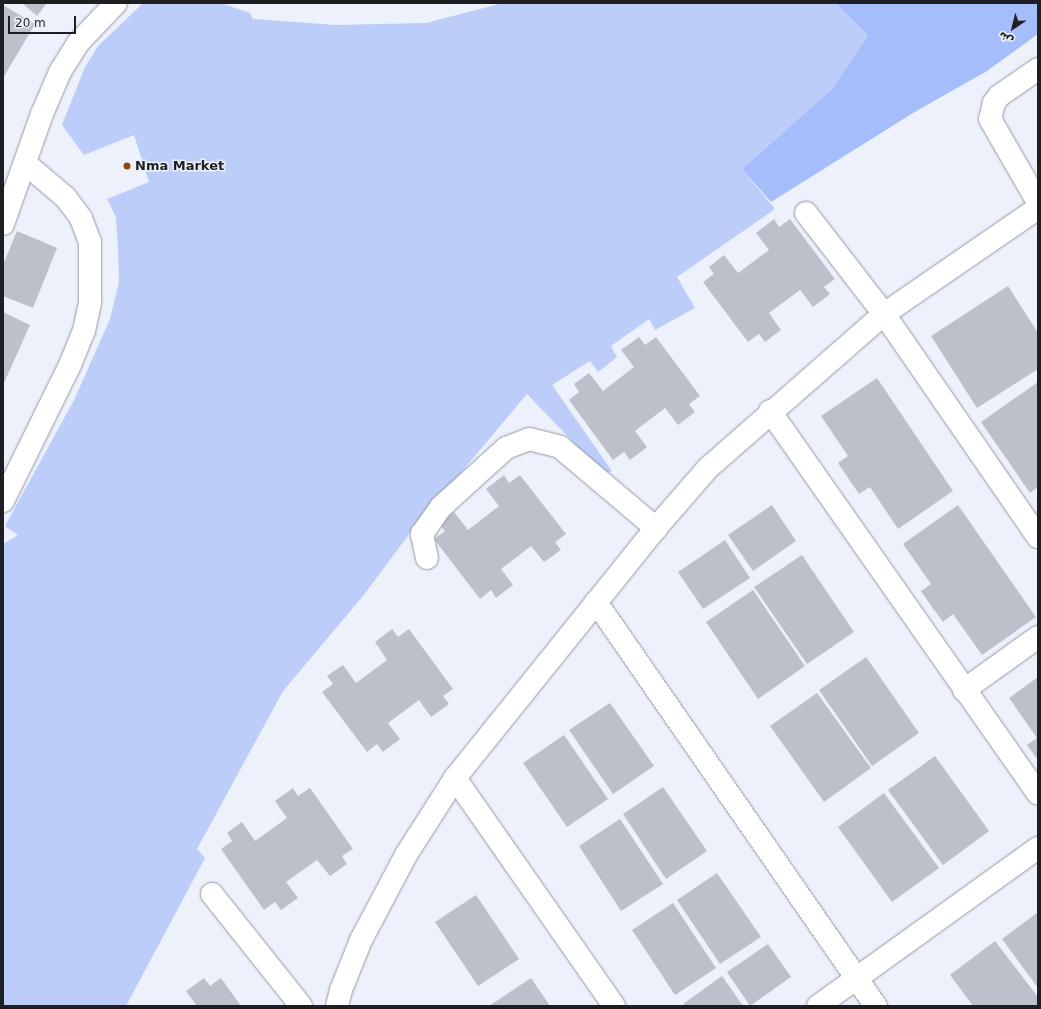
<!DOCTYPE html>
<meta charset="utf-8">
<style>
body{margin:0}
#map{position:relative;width:1041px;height:1009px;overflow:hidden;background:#ecf1fb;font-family:"DejaVu Sans",Vazirmatn,sans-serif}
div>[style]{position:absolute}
.green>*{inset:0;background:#bccdfa}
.forest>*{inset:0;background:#a5bdfb}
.building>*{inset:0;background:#bcc0ca}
.roads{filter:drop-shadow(0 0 1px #9599a3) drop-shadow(0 0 1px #9599a3)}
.minor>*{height:22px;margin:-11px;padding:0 11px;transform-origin:11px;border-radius:11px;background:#fff}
.dots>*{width:11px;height:11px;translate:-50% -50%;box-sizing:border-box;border:2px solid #ecf1fb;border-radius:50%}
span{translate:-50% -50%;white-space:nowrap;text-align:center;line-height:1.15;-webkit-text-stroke:3px #ecf1fb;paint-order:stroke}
.poi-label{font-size:13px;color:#1e1f23;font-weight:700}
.left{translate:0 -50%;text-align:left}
.frame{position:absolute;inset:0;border:4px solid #1e1f23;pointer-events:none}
.north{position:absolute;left:993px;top:8px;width:40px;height:40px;-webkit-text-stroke:3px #ecf1fb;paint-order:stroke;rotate:215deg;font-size:11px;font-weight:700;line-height:16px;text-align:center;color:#1e1f23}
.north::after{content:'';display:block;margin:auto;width:14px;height:18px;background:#1e1f23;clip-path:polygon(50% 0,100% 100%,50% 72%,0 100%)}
.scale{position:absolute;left:8px;top:16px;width:68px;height:18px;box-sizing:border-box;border:2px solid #1e1f23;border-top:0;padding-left:5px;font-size:12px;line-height:14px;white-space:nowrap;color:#1e1f23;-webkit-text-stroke:3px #ecf1fb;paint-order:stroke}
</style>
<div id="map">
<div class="green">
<i style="clip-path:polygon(143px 3px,221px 3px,250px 13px,253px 19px,336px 25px,426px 23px,503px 3px,835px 3px,868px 35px,832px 89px,742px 169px,775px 209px,677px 277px,695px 308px,655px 330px,649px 319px,611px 346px,617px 357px,598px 372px,590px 361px,552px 385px,612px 471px,604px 474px,527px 394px,410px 533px,363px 596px,283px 691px,197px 849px,205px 858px,126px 1006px,3px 1006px,3px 544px,18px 535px,5px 526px,74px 400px,110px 319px,119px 282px,118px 250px,116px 217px,107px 199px,149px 182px,134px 135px,84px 155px,62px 125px,85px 67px,98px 46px)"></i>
</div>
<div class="forest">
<i style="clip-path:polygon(835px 3px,1038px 3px,1038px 34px,987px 71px,913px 113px,771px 202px,742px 169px,832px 89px,868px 35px)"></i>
</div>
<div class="building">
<i style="clip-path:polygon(22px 3px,47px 3px,37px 16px)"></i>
<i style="clip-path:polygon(3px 5px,35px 24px,3px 78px)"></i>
<i style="clip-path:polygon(774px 219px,779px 227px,790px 219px,835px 279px,824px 287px,830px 294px,813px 307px,800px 290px,769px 313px,781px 330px,765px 342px,759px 334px,748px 342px,703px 282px,714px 274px,709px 267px,724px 255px,738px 273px,769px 250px,756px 233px)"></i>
<i style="clip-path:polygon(17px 231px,57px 248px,33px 308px,3px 296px,3px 265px)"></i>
<i style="clip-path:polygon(1008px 286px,1038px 333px,1038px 369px,977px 408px,931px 336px)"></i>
<i style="clip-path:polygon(3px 312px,30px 325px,3px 385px)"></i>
<i style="clip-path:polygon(639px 337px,645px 345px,656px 337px,700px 396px,689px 404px,695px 412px,678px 425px,665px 408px,635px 431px,647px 447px,630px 460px,624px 452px,613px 460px,569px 400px,579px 392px,574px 384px,589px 373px,603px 391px,634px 367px,621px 350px)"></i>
<i style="clip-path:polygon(877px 378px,953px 491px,898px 529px,870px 487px,859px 494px,838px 463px,848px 456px,821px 416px)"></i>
<i style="clip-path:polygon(1038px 382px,1038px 487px,1030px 493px,981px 422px)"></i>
<i style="clip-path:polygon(504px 475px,509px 483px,520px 475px,566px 534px,555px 542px,561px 550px,544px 562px,531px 546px,501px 569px,513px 585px,496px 598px,491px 590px,480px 599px,434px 539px,445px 531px,439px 524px,454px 512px,468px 530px,499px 506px,486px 489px)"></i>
<i style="clip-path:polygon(772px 505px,796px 541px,753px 571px,728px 535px)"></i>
<i style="clip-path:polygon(958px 505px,1036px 617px,982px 655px,953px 614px,943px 622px,932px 607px,921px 591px,931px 584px,903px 544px)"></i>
<i style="clip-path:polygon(725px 540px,750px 578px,703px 609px,678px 572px)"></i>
<i style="clip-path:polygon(802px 555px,854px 632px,807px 664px,754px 587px)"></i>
<i style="clip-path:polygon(753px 590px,805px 666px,758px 699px,706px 622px)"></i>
<i style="clip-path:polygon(392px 629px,398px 637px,409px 629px,453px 689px,443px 696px,449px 704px,431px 717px,419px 700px,388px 723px,400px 739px,383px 752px,377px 744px,367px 752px,322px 692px,333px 684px,327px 676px,343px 665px,356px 683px,387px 660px,375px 642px)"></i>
<i style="clip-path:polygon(866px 657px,919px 733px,872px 766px,819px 690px)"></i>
<i style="clip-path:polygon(1038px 677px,1038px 760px,1027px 745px,1037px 738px,1009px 698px)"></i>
<i style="clip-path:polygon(817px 693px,871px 768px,824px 802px,770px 726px)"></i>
<i style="clip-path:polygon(610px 703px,654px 766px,613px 794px,569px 730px)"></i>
<i style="clip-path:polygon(564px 735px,608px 799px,567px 827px,523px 763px)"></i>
<i style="clip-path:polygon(935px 756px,989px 831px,943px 865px,888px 790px)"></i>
<i style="clip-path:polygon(663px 787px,707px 851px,666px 879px,623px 814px)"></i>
<i style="clip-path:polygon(293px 788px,298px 796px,310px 788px,353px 849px,342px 856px,347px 864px,330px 876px,317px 860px,286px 882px,298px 898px,281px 910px,275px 902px,264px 910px,221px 849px,232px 841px,227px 833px,242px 822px,255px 841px,287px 818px,275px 801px)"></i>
<i style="clip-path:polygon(884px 793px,939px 868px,892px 902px,838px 827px)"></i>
<i style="clip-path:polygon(620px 819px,663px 884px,621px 911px,579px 846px)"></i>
<i style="clip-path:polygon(717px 873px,761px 937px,720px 964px,677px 900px)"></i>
<i style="clip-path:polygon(476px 895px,519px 959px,478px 986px,435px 922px)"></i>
<i style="clip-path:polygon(673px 903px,716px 968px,675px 995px,632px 930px)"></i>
<i style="clip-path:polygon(1038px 912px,1038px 988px,1002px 939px)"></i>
<i style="clip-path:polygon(995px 941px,1038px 997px,1038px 1006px,973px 1006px,950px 975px)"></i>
<i style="clip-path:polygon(768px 944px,791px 977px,750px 1006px,727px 972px)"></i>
<i style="clip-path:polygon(722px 976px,743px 1006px,685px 1006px,683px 1004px)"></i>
<i style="clip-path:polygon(204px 978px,210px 986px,221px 978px,241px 1006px,197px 1006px,186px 991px)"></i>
<i style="clip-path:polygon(531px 978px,550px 1006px,489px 1006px)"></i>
</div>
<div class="roads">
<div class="minor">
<i style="left:1038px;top:69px;width:47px;rotate:145.3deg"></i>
<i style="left:999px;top:96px;width:9px;rotate:126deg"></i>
<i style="left:994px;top:103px;width:16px;rotate:104deg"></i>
<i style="left:990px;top:119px;width:96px;rotate:60deg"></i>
<i style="left:806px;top:213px;width:128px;rotate:52.3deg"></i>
<i style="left:884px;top:314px;width:271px;rotate:55.4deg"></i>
<i style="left:3px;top:224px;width:117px;rotate:-70.5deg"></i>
<i style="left:42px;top:114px;width:46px;rotate:-66.8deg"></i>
<i style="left:60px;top:72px;width:34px;rotate:-58deg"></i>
<i style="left:78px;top:43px;width:55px;rotate:-46.5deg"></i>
<i style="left:770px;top:411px;width:467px;rotate:55deg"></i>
<i style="left:3px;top:501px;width:152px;rotate:-63.8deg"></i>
<i style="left:70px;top:365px;width:37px;rotate:-68deg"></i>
<i style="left:84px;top:331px;width:30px;rotate:-78deg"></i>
<i style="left:90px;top:302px;width:60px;rotate:-90deg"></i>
<i style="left:90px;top:242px;width:26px;rotate:-111deg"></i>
<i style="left:81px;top:218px;width:26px;rotate:-127deg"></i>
<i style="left:65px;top:197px;width:52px;rotate:-139.6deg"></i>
<i style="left:427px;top:558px;width:25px;rotate:-102deg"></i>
<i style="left:422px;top:534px;width:33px;rotate:-55deg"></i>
<i style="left:441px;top:507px;width:88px;rotate:-42.2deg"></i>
<i style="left:506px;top:448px;width:25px;rotate:-21deg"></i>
<i style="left:529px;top:439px;width:32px;rotate:14deg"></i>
<i style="left:560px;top:447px;width:126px;rotate:40.2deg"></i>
<i style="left:596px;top:602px;width:492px;rotate:55.3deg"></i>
<i style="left:964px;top:690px;width:91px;rotate:-35.6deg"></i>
<i style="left:455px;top:778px;width:278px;rotate:55.1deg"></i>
<i style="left:212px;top:894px;width:143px;rotate:51.5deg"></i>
<i style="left:337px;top:1006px;width:16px;rotate:-76deg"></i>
<i style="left:341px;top:990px;width:54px;rotate:-68.2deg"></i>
<i style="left:361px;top:940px;width:96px;rotate:-62.1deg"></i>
<i style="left:406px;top:855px;width:91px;rotate:-57.5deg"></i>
<i style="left:455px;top:778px;width:321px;rotate:-51.2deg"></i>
<i style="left:656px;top:528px;width:79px;rotate:-49.1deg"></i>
<i style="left:708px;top:468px;width:234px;rotate:-41.2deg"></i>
<i style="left:884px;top:314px;width:187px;rotate:-34.5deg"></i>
<i style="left:818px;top:1006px;width:271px;rotate:-35.7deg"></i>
</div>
</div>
<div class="dots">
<i style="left:127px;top:166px;background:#884a0c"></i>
</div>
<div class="poi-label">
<span class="left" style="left:135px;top:166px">Nma Market</span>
</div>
<div class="frame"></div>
<div class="north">ش</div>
<div class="scale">20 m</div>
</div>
